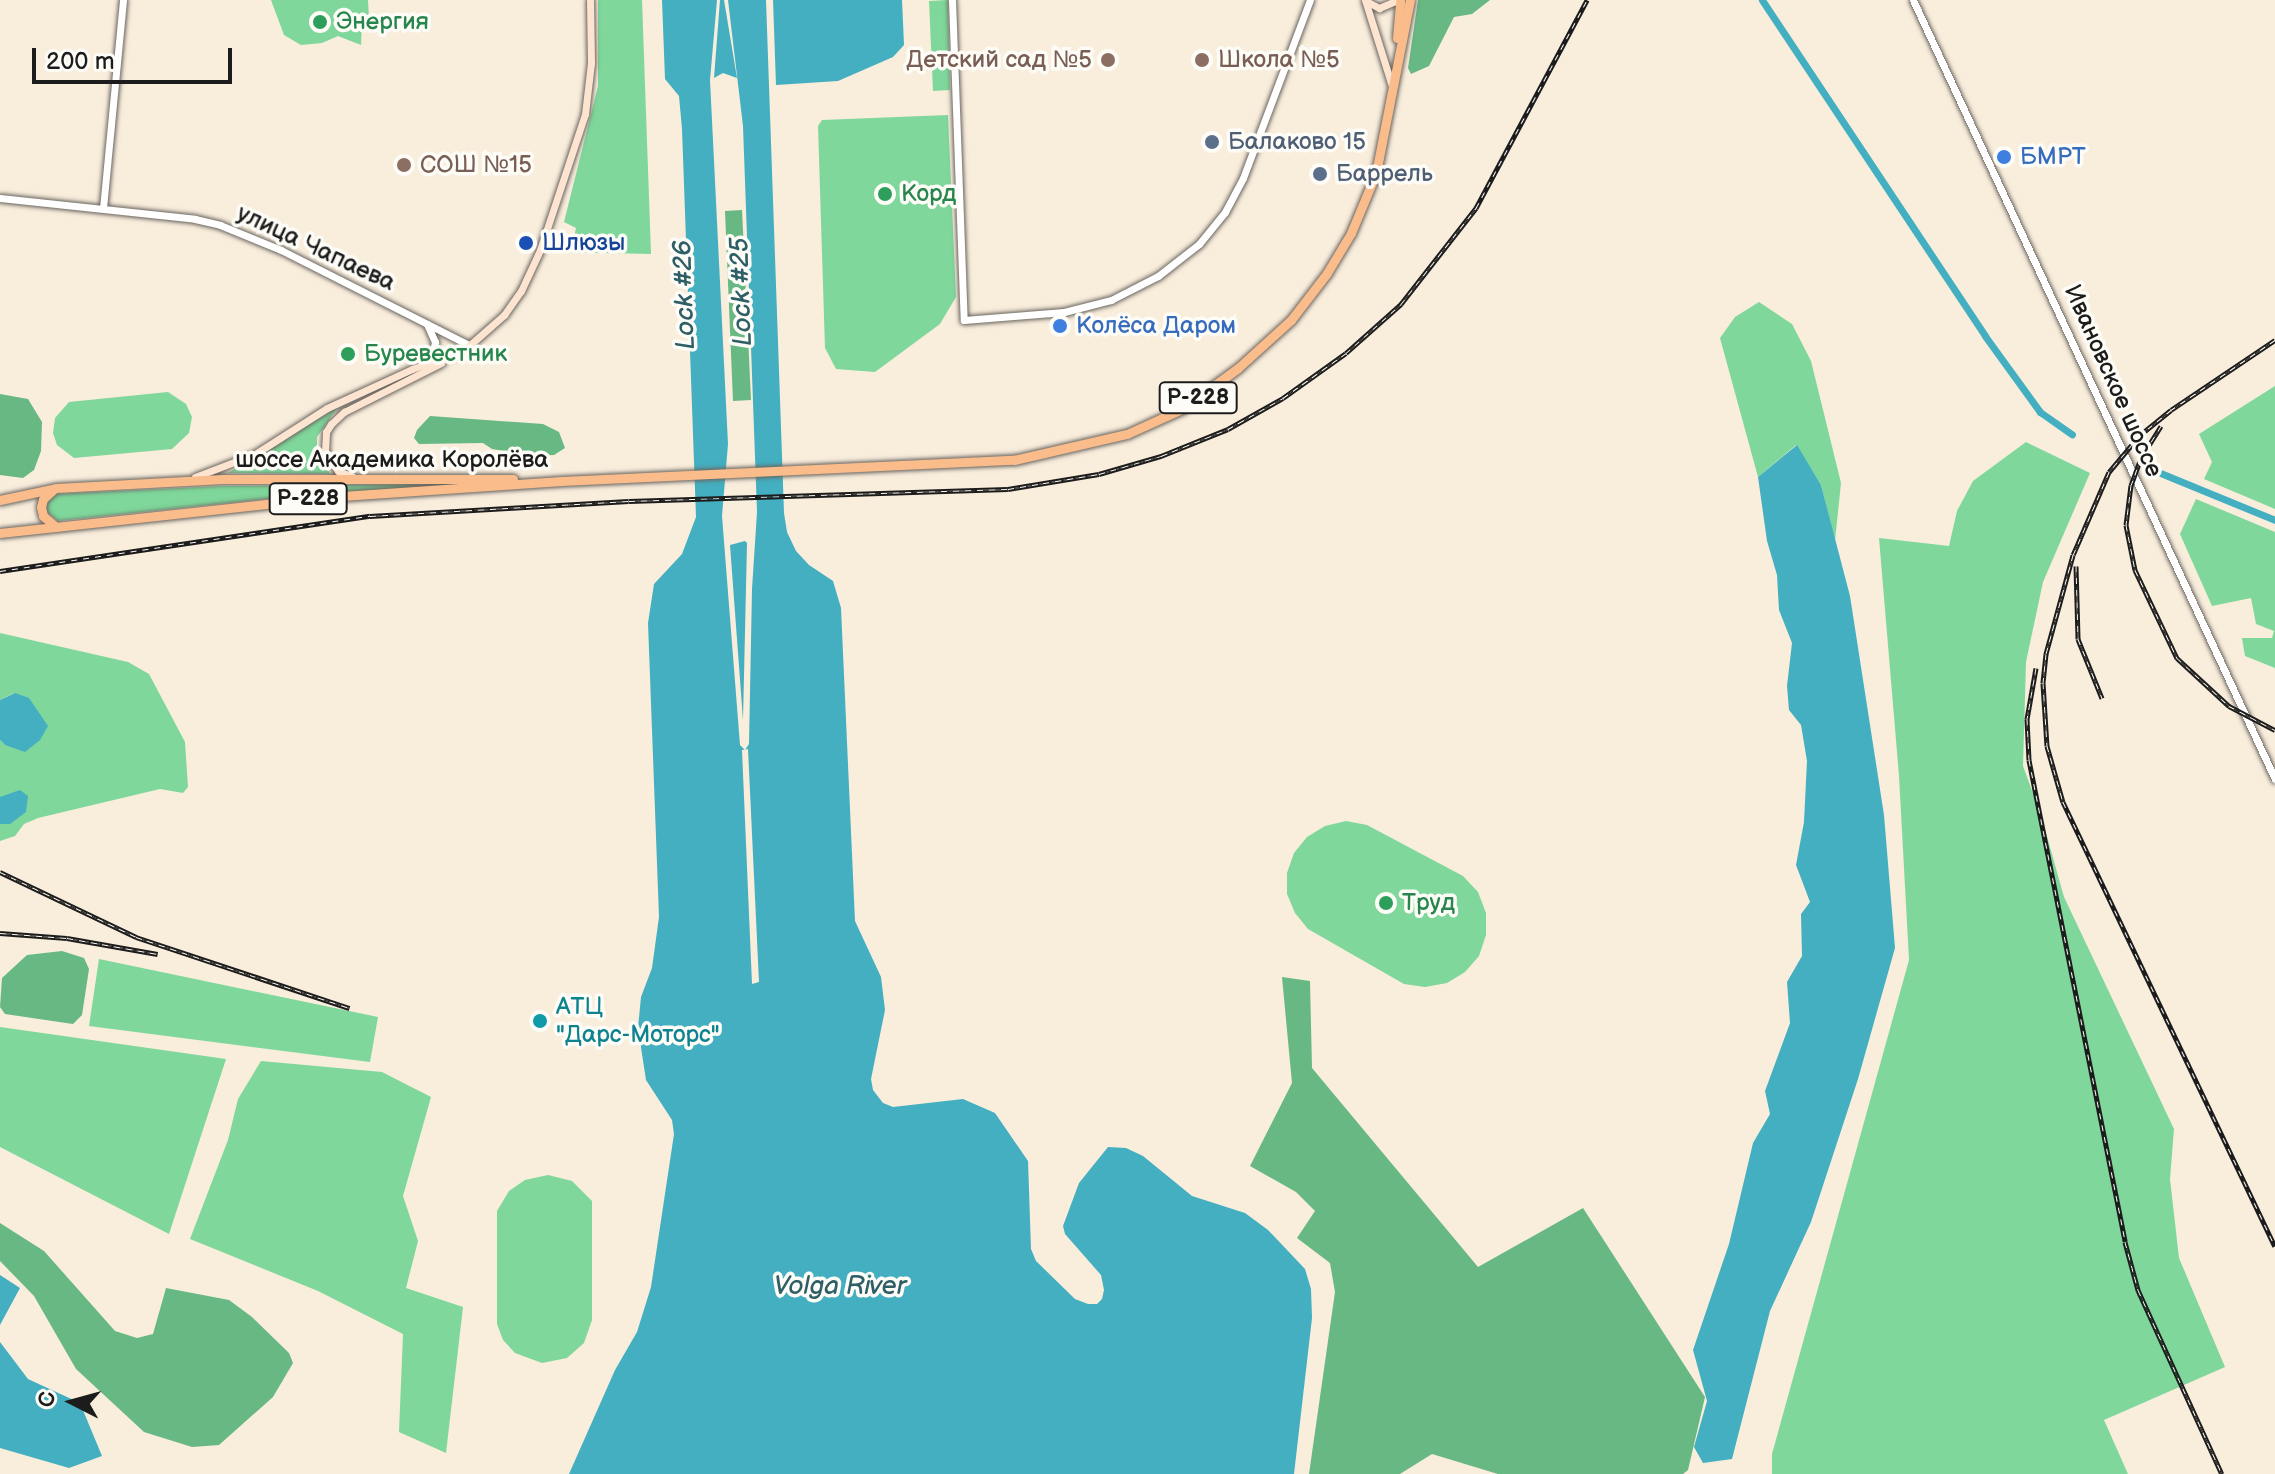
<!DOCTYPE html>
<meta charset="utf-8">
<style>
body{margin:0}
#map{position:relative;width:2275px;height:1474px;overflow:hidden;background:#f9eddc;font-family:"Balsamiq Sans",sans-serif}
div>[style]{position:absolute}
.green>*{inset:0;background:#7fd79b}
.forest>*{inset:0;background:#67b883}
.water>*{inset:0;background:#43afc0}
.pier>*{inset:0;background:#f9eddc}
.canal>*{height:7px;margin:-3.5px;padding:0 3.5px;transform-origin:3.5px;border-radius:3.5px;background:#43afc0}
.roads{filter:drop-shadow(0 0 2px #69655f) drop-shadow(0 0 2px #69655f)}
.tertiary>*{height:7px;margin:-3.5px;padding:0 3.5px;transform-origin:3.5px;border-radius:3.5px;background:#fff}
.secondary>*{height:7px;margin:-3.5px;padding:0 3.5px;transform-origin:3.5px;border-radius:3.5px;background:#fde4d1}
.trunk>*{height:9px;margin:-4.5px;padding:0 4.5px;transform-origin:4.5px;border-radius:4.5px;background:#fabc8b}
.rail>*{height:5px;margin-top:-2.5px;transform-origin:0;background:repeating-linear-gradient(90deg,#fdfcf7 0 6px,#1c1c1c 0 12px);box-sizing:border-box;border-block:2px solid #1c1c1c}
.dots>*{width:22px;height:22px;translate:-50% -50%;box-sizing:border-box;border:4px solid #fdfcf7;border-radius:50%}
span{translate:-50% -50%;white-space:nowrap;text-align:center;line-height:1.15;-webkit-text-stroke:7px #fdfcf7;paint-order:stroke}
.shield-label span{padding:2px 6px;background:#fdfcf7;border:2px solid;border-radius:6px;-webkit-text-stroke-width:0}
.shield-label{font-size:22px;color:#1c1c1c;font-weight:700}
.leisure-label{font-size:24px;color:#27864d}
.left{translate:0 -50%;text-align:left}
.education-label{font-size:24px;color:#785e54}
.right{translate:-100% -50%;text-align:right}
.service-label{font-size:24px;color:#4e5e75}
.shop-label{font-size:24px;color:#366cbe}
.transit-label{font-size:24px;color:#164399}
.street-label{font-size:24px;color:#1c1c1c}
.culture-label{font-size:24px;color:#0d838f}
.water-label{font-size:26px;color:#2e5e66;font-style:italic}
.north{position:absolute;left:32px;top:1362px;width:80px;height:80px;-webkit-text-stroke:6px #fdfcf7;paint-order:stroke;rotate:276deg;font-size:22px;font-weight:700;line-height:32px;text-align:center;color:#1c1c1c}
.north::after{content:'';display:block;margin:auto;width:28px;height:36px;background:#1c1c1c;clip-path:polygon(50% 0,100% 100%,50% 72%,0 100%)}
.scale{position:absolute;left:32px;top:48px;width:200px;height:36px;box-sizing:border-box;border:4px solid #1c1c1c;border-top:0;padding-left:10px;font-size:24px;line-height:28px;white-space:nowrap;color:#1c1c1c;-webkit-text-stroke:6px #fdfcf7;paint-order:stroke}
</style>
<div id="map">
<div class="green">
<i style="clip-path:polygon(271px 0,368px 0,369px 19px,362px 23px,361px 45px,338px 36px,322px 43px,301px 45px,284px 35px)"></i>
<i style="clip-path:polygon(598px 0,642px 0,651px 254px,571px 252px,576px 228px,564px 222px,598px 86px)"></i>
<i style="clip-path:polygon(948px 0,950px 90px,933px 91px,929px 1px)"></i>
<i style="clip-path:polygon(948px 115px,956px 297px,940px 324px,875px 372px,836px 369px,825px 348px,818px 126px,822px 120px)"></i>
<i style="clip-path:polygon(1759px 302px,1792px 324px,1811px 361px,1841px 483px,1835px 541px,1821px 485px,1796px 445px,1758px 477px,1720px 338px,1735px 317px)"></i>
<i style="clip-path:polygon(2275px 386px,2275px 509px,2204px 479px,2212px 462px,2199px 434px)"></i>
<i style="clip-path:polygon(168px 392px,186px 404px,192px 417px,189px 433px,172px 449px,74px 458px,57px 445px,53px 433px,55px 418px,69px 402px)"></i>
<i style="clip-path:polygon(338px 407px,317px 437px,317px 449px,330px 474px,228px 473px)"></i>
<i style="clip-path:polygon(2026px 442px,2090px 473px,2043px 582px,2026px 662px,2023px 766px,2041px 815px,2064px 897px,2174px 1129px,2170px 1179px,2179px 1258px,2225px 1367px,2104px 1420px,2128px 1474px,1772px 1474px,1772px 1454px,1909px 960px,1899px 776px,1879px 538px,1949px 546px,1957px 511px,1973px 481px)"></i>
<i style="clip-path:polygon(466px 484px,293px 496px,58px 521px,47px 512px,46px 504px,54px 494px,222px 486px)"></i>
<i style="clip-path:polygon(2196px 499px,2275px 532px,2275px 668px,2245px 656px,2242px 638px,2272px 638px,2274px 631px,2256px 624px,2251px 598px,2212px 606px,2180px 534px)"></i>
<i style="clip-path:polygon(0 633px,128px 662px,149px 674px,185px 742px,188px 787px,183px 793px,160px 789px,38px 818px,24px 824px,15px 836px,0 841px,0 824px,10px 823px,0 797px,0 740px,5px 745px,14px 693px,0 700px)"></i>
<i style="clip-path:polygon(1346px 821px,1367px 825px,1463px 876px,1478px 892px,1486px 913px,1486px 935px,1479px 956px,1465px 972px,1447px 983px,1425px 987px,1404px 984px,1308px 929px,1295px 913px,1287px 894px,1287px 873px,1294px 853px,1307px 837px,1325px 826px)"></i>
<i style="clip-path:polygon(99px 959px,378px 1017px,370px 1062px,89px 1026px)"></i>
<i style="clip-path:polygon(0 1027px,226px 1059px,169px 1234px,0 1147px)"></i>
<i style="clip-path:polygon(261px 1061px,382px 1072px,431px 1097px,403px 1196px,418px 1241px,406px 1288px,463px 1307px,446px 1453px,399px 1432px,403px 1334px,318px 1291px,190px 1239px,228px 1140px,238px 1099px)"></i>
<i style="clip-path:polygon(548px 1175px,572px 1181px,592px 1201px,592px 1320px,584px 1343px,567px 1358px,542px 1363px,515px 1353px,503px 1340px,497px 1324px,497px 1211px,509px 1191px,525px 1180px)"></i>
</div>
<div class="forest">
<i style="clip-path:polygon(1418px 0,1490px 0,1472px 14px,1454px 17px,1429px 66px,1411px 74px,1408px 68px)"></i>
<i style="clip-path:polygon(742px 210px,751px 400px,733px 401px,725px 211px)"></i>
<i style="clip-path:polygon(0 394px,28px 399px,42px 422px,41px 451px,34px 470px,23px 478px,0 475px)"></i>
<i style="clip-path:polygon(430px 416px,543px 424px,559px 432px,565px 448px,554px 455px,533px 456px,492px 449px,483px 443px,419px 444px,414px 438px,417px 430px)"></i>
<i style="clip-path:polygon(62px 951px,84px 958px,89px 969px,82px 1015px,73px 1024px,5px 1014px,0 1007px,2px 978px,27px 955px)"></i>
<i style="clip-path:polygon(1282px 977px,1310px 981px,1312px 1068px,1478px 1267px,1583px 1208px,1705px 1397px,1688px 1470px,1683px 1474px,1498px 1474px,1432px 1454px,1400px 1474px,1309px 1474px,1335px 1292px,1330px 1263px,1297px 1238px,1315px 1211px,1296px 1192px,1250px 1166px,1292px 1083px)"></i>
<i style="clip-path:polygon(0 1223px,44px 1251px,115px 1331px,137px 1338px,153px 1334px,166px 1288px,229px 1300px,252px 1317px,289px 1353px,293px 1363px,273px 1397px,219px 1445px,192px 1447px,144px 1432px,76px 1369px,34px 1296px,0 1261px)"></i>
</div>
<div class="water">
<i style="clip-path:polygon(662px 0,717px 0,710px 80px,728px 444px,722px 516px,740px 745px,745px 750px,749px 744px,752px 589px,757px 512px,743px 126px,728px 0,766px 0,784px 513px,787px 532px,796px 551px,809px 565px,833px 581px,841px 608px,855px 921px,881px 977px,885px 1010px,871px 1079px,873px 1090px,883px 1103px,893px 1107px,963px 1099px,995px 1113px,1028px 1161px,1031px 1249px,1036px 1261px,1075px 1299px,1088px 1304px,1097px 1304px,1102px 1299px,1104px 1290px,1101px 1275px,1065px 1234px,1063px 1226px,1079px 1183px,1108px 1147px,1126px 1148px,1143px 1156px,1192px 1196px,1245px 1213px,1268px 1230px,1305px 1269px,1311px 1289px,1312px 1318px,1294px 1474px,569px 1474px,615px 1370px,637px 1332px,651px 1287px,674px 1134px,672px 1120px,646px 1080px,638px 1028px,641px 997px,652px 968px,659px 917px,648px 623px,654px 584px,682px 554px,696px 517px,682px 129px,679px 96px,665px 79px)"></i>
<i style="clip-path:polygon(720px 0,724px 0,737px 78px,723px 73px,714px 78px)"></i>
<i style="clip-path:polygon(773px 0,902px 0,904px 45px,893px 57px,838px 81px,776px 85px)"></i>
<i style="clip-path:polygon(1797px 445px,1821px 485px,1850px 596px,1884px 815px,1895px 948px,1858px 1079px,1811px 1222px,1770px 1311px,1732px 1459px,1703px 1463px,1694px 1447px,1707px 1401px,1693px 1350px,1729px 1244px,1753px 1143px,1770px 1114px,1765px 1091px,1790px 1023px,1787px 982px,1802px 956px,1801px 914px,1810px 902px,1796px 865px,1804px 822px,1807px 761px,1801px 725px,1789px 710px,1787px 686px,1792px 643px,1779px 610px,1777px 575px,1767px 541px,1758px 477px)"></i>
<i style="clip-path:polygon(745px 541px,747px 543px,743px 720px,730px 545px)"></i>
<i style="clip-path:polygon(15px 693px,29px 698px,48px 726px,40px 740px,25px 752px,5px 745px,0 740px,0 700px)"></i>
<i style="clip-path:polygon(20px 790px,28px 796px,26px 812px,10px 824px,0 824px,0 797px)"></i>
<i style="clip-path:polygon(0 1275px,20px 1288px,0 1325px)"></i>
<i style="clip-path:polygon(0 1342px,28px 1379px,80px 1403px,102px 1456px,69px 1468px,0 1448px)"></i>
</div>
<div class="pier">
<i style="clip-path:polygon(748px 749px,759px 982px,752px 984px,742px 750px)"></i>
</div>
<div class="canal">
<i style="left:1762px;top:0;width:403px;rotate:56.4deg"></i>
<i style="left:1985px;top:336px;width:94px;rotate:54.1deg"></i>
<i style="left:2040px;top:412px;width:39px;rotate:35deg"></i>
<i style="left:2158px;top:472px;width:126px;rotate:22.3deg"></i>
</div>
<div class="roads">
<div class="tertiary">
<i style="left:952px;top:0;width:320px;rotate:87.9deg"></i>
<i style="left:964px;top:320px;width:100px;rotate:-4.6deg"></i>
<i style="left:1064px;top:312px;width:49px;rotate:-14.3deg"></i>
<i style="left:1111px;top:300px;width:53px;rotate:-27.1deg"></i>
<i style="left:1158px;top:276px;width:52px;rotate:-38deg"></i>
<i style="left:1199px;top:244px;width:41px;rotate:-50.9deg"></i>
<i style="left:1225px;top:212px;width:38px;rotate:-62deg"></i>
<i style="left:1243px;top:178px;width:190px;rotate:-69.4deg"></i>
<i style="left:1913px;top:0;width:859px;rotate:65.08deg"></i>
<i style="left:0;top:198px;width:196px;rotate:6.1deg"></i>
<i style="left:195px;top:219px;width:26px;rotate:13deg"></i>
<i style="left:220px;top:225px;width:66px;rotate:22.3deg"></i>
<i style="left:281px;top:250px;width:213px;rotate:26.8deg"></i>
<i style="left:103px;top:208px;width:209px;rotate:-84.5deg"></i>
<i style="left:427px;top:324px;width:20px;rotate:66deg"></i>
<i style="left:435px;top:342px;width:22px;rotate:103deg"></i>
</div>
<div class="secondary">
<i style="left:1365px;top:0;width:90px;rotate:72.6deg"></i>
<i style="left:1368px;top:2px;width:13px;rotate:29deg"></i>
<i style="left:1379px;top:8px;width:21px;rotate:-23deg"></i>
<i style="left:195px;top:477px;width:64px;rotate:-21deg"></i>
<i style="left:255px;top:454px;width:85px;rotate:-32.6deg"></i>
<i style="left:327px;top:408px;width:94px;rotate:-24.6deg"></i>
<i style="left:412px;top:369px;width:54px;rotate:-19.4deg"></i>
<i style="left:463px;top:351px;width:55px;rotate:-41.3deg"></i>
<i style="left:504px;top:315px;width:29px;rotate:-55deg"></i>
<i style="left:521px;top:291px;width:45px;rotate:-65.1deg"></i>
<i style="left:540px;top:250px;width:143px;rotate:-71.7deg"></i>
<i style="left:585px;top:114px;width:51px;rotate:-83.3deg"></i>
<i style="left:591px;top:63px;width:63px;rotate:-90.9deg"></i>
<i style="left:353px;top:477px;width:16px;rotate:-158deg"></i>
<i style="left:338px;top:471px;width:23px;rotate:-124deg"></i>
<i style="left:325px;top:452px;width:20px;rotate:-87deg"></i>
<i style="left:326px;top:432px;width:9px;rotate:-58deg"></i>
<i style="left:331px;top:424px;width:18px;rotate:-43deg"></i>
<i style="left:344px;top:412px;width:109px;rotate:-26.8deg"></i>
</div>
<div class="trunk">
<i style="left:1397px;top:38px;width:38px;rotate:-85deg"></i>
<i style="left:53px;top:490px;width:13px;rotate:138deg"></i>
<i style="left:43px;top:499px;width:8px;rotate:104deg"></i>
<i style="left:41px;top:507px;width:9px;rotate:77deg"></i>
<i style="left:43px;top:516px;width:17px;rotate:40deg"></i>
<i style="left:0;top:500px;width:57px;rotate:-12.1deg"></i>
<i style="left:56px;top:488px;width:167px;rotate:-3.1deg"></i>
<i style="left:223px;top:479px;width:290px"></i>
<i style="left:0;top:533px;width:344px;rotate:-6.2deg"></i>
<i style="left:342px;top:496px;width:220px;rotate:-3.9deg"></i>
<i style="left:561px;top:481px;width:453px;rotate:-2.7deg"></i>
<i style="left:1014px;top:460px;width:116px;rotate:-13deg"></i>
<i style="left:1127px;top:434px;width:60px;rotate:-24.4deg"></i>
<i style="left:1182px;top:409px;width:69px;rotate:-36.2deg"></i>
<i style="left:1238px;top:368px;width:72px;rotate:-42.2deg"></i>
<i style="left:1291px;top:320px;width:59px;rotate:-52.5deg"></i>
<i style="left:1327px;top:273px;width:47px;rotate:-59deg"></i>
<i style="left:1351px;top:233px;width:65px;rotate:-67.4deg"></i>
<i style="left:1376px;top:173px;width:176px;rotate:-78.9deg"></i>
</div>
</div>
<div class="rail">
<i style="left:2275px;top:340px;width:125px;rotate:146.1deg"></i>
<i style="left:2171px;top:410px;width:40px;rotate:141deg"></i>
<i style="left:2140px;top:435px;width:48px;rotate:130deg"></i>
<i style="left:2109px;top:472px;width:90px;rotate:113.4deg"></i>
<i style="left:2073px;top:555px;width:103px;rotate:105.3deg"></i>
<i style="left:2046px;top:654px;width:29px;rotate:96deg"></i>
<i style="left:2043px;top:683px;width:63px;rotate:86.4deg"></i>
<i style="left:2047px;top:746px;width:58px;rotate:74.1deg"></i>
<i style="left:2063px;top:802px;width:492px;rotate:64.5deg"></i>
<i style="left:2161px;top:426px;width:38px;rotate:122deg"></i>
<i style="left:2141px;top:458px;width:29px;rotate:110deg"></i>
<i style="left:2131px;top:485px;width:40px;rotate:97.1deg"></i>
<i style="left:2126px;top:525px;width:46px;rotate:78.7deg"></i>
<i style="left:2135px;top:570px;width:98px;rotate:64.5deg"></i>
<i style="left:2177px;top:658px;width:71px;rotate:42.7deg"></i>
<i style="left:2229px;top:706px;width:52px;rotate:27.6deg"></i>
<i style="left:2076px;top:566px;width:73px;rotate:88.4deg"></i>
<i style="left:2078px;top:639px;width:64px;rotate:67.9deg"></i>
<i style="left:0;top:571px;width:374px;rotate:-8.5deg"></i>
<i style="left:370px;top:516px;width:259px;rotate:-3.3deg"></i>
<i style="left:629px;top:501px;width:379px;rotate:-1.8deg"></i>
<i style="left:1008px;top:489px;width:92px;rotate:-9.4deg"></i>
<i style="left:1099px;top:474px;width:65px;rotate:-16.2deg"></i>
<i style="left:1161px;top:456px;width:72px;rotate:-21.9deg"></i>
<i style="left:1228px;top:429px;width:63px;rotate:-29.4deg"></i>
<i style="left:1283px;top:398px;width:77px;rotate:-35.5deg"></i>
<i style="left:1346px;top:353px;width:74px;rotate:-41.7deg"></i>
<i style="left:1401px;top:304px;width:122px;rotate:-52deg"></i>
<i style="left:1476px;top:208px;width:236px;rotate:-61.9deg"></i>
<i style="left:2036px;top:668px;width:52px;rotate:100deg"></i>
<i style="left:2027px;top:719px;width:41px;rotate:87.2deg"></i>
<i style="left:2029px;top:760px;width:491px;rotate:78.7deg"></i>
<i style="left:2125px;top:1242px;width:50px;rotate:74.8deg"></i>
<i style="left:2138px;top:1290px;width:202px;rotate:65.5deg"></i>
<i style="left:0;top:872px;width:151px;rotate:25.5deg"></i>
<i style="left:136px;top:937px;width:225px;rotate:18.4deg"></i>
<i style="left:0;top:933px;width:67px;rotate:4.3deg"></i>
<i style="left:67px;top:938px;width:92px;rotate:10deg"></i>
</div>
<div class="dots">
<i style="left:320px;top:22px;background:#2e9e5b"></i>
<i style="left:1108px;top:60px;background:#8d6e63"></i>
<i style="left:1202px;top:60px;background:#8d6e63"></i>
<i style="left:1212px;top:142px;background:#5c6f8a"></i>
<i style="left:2004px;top:157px;background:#3f7fe0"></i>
<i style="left:404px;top:165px;background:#8d6e63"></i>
<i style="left:1320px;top:174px;background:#5c6f8a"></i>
<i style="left:885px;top:194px;background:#2e9e5b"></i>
<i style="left:526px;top:243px;background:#1a4fb4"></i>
<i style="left:1060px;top:326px;background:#3f7fe0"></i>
<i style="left:348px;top:354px;background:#2e9e5b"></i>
<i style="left:1386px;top:903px;background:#2e9e5b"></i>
<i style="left:540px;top:1021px;background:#0f9aa8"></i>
</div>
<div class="shield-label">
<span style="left:1198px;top:398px">Р-228</span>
<span style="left:308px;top:499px">Р-228</span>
</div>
<div class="leisure-label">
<span class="left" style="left:336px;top:22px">Энергия</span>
<span class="left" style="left:901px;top:194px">Корд</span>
<span class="left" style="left:364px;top:354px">Буревестник</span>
<span class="left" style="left:1402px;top:903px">Труд</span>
</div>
<div class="education-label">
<span class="right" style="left:1092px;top:60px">Детский сад №5</span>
<span class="left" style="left:1218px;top:60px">Школа №5</span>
<span class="left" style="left:420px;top:165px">СОШ №15</span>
</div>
<div class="service-label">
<span class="left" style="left:1228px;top:142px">Балаково 15</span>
<span class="left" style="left:1336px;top:174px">Баррель</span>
</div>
<div class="shop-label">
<span class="left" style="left:2020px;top:157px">БМРТ</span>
<span class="left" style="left:1076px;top:326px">Колёса Даром</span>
</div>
<div class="transit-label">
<span class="left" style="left:542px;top:243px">Шлюзы</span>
</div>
<div class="street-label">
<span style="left:316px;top:248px;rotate:25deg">улица Чапаева</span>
<span style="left:2113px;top:381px;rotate:66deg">Ивановское шоссе</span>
<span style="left:392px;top:460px">шоссе Академика Королёва</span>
</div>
<div class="culture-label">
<span class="left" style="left:556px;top:1021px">АТЦ<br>"Дарс-Моторс"</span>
</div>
<div class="water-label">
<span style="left:742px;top:292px;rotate:-92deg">Lock #25</span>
<span style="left:685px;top:295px;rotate:-92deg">Lock #26</span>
<span style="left:840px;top:1287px">Volga River</span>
</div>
<div class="north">С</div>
<div class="scale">200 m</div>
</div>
